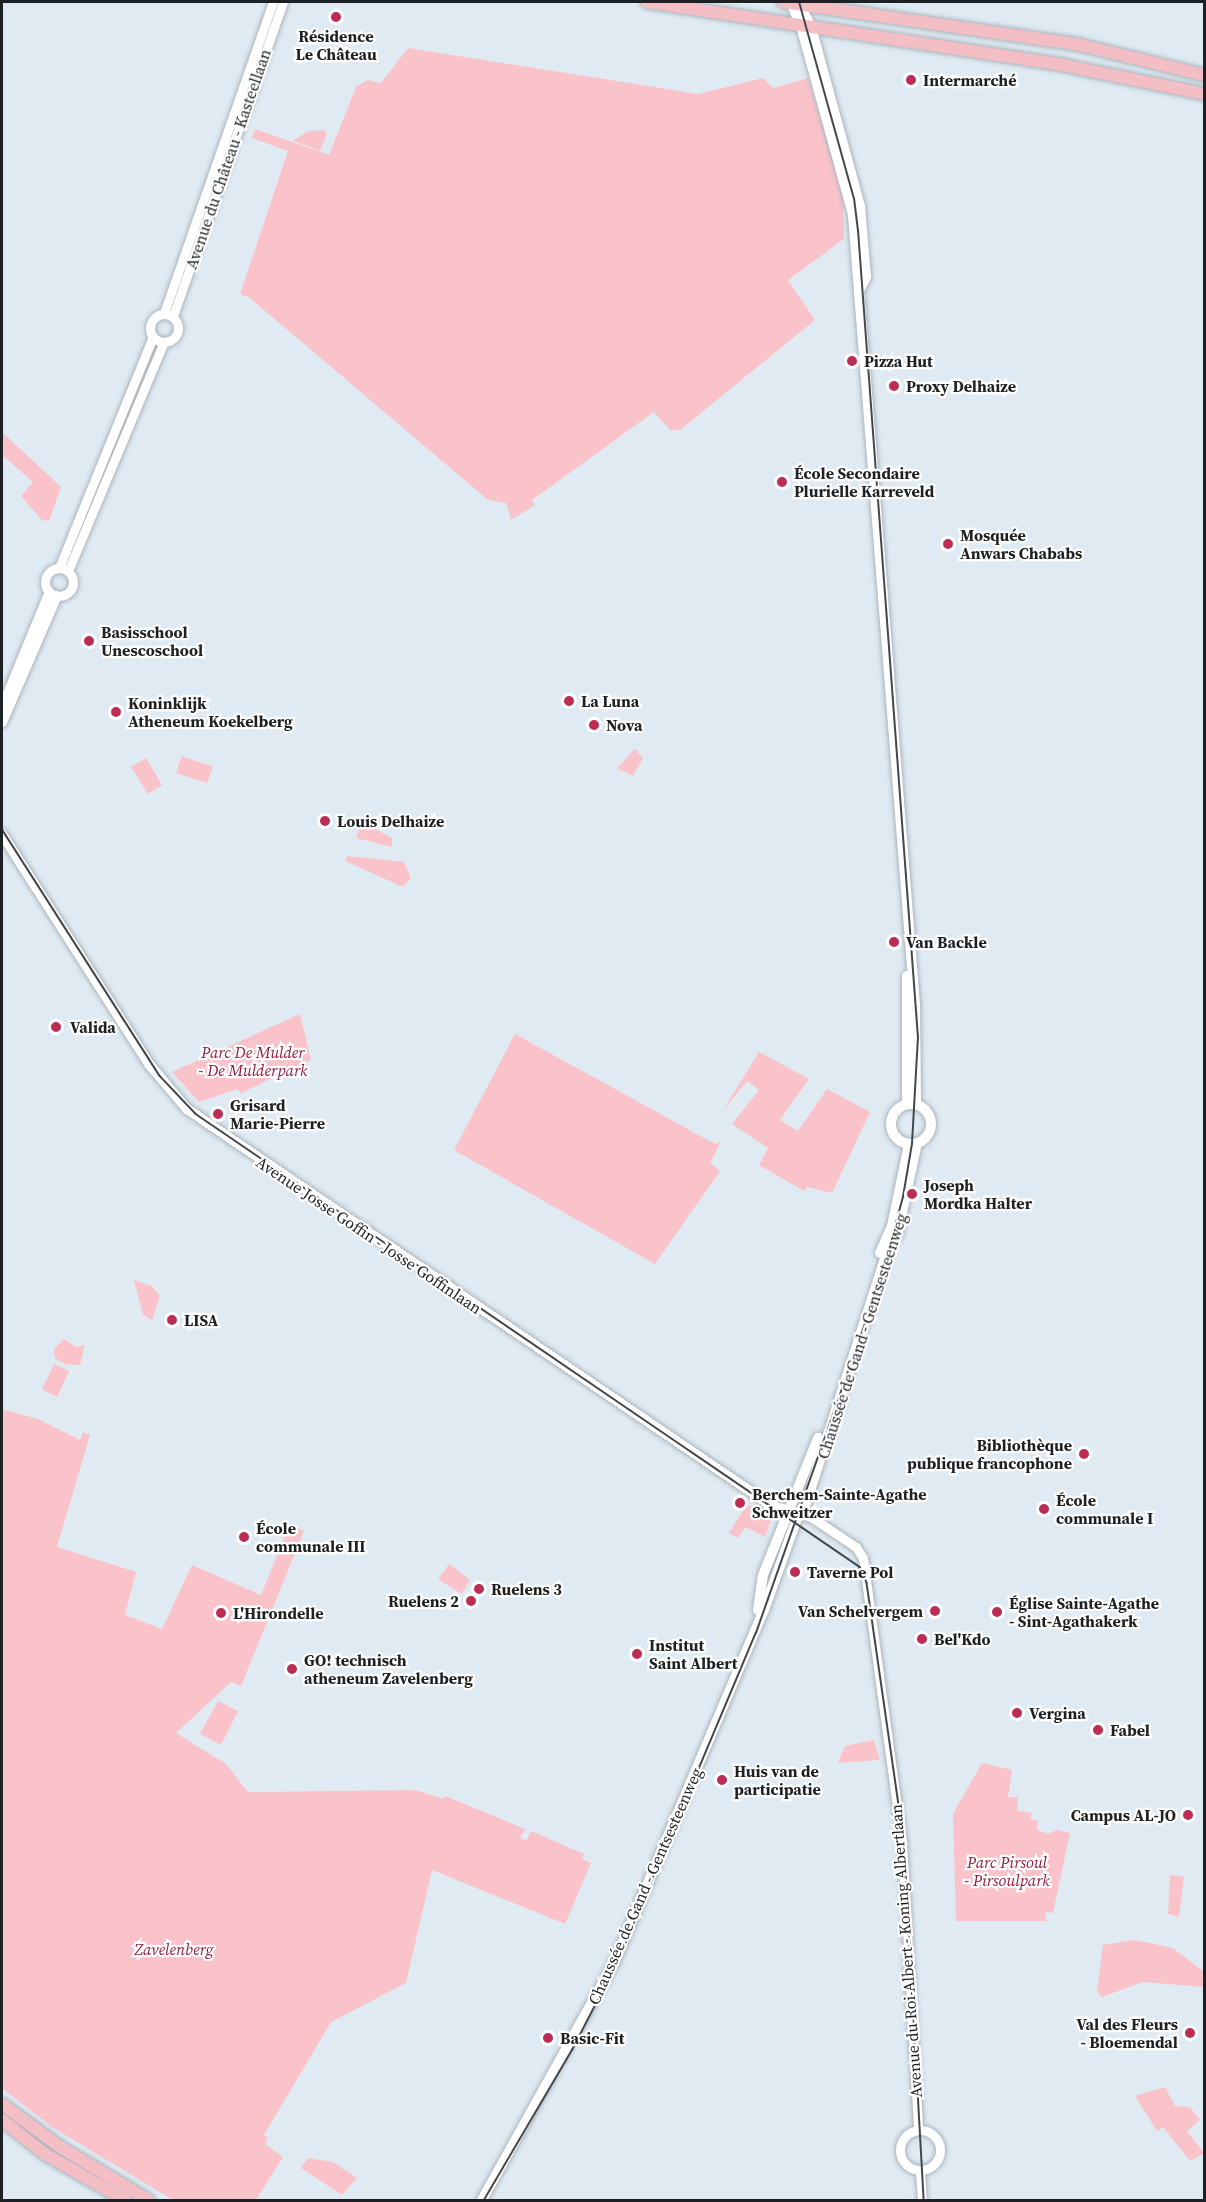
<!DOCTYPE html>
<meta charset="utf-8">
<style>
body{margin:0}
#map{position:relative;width:1206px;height:2202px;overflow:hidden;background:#dfeaf2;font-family:"Source Serif 4",serif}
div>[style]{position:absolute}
.green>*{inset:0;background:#fac3c9}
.roads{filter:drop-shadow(0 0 2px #abb5bd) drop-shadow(0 0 2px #abb5bd)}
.tertiary>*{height:9px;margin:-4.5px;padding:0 4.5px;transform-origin:4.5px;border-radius:4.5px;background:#fff}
.tertiary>.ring{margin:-4.5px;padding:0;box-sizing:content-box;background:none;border:9px solid #fff;border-radius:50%}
.secondary>*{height:10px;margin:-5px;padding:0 5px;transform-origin:5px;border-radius:5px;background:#fff}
.secondary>.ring{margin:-5px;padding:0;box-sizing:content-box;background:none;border:10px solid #fff;border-radius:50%}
.primary>*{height:12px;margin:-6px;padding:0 6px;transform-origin:6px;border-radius:6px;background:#f4bec5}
.tram>*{height:1.5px;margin:-0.75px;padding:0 0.75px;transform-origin:0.75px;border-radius:0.75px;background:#42474b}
.dots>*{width:16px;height:16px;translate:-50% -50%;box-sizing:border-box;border:3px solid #fff;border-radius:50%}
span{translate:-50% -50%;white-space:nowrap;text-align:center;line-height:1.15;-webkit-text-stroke:4.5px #fff;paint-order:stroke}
.poi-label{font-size:16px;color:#1d2124;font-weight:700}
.left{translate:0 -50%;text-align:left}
.right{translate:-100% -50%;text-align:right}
.street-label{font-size:16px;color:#1d2124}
.park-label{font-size:16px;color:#931f3e;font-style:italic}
.frame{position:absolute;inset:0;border:3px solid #1d2124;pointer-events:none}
</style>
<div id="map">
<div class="green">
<i style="clip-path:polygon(408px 48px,698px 94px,763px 78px,773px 88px,808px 78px,843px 193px,844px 239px,788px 280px,815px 320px,680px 430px,670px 430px,654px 412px,532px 500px,535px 505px,511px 520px,506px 503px,488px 500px,250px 298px,240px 294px,288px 151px,252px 138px,255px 129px,329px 155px,356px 87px,368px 80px,381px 83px)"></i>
<i style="clip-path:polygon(324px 130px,327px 134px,320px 151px,293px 141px,308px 131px)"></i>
<i style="clip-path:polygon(2px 432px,61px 487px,49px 521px,42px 520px,21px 496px,33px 482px,2px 455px)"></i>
<i style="clip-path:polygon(635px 749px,643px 758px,633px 776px,617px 768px)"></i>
<i style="clip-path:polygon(182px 756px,213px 767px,207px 783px,176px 773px)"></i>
<i style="clip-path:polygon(146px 758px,162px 785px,148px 794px,131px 767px)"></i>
<i style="clip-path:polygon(362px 822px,392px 838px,392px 847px,356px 838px)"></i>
<i style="clip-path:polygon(347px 856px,404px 862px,411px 878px,403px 887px,345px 861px)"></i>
<i style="clip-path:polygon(300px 1014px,311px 1060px,241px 1093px,237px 1089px,199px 1102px,172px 1072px)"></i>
<i style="clip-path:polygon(515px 1034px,715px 1144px,721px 1142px,710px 1163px,720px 1171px,655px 1264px,454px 1150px)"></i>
<i style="clip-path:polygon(759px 1052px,809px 1079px,780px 1120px,798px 1131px,827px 1089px,870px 1112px,832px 1193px,807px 1187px,804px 1191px,759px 1165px,768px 1148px,732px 1124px,759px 1090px,747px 1081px,722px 1112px)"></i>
<i style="clip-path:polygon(134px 1280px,152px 1286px,160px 1296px,152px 1320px,143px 1315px)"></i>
<i style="clip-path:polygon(64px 1339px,76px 1347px,85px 1345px,80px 1365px,65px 1364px,55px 1358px,54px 1349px)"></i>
<i style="clip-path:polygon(54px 1364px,69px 1371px,57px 1397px,42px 1389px)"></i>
<i style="clip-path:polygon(2px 1409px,38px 1419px,80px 1440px,83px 1432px,90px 1435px,57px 1547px,136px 1572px,125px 1615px,162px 1629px,192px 1565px,261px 1595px,290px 1524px,304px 1531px,241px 1686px,231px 1682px,176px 1733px,226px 1764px,248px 1792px,415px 1790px,444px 1799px,445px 1796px,525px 1829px,520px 1838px,526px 1841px,531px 1831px,584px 1854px,582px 1859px,591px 1863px,565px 1924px,432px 1870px,406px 1983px,331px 2022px,264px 2135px,268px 2138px,265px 2144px,283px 2157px,256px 2200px,173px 2200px,52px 2127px,2px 2088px)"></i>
<i style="clip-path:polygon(747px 1504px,771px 1520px,765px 1537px,745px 1527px,738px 1538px,729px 1533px)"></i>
<i style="clip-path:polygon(449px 1564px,470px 1580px,462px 1594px,438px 1579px)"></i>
<i style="clip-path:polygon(218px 1701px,238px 1711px,221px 1745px,200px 1734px)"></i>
<i style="clip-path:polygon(874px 1740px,880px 1760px,838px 1763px,845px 1746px)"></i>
<i style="clip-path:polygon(982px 1763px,1012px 1770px,1008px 1797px,1018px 1797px,1017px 1811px,1032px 1813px,1030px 1819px,1038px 1821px,1037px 1830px,1049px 1834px,1056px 1830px,1070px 1833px,1053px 1913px,1045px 1912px,1047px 1921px,956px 1921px,953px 1814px)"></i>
<i style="clip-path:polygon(1170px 1875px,1184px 1877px,1179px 1917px,1168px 1914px)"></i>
<i style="clip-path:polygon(1135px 1940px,1173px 1948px,1204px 1972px,1204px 1987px,1143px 1982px,1102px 1997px,1097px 1992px,1103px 1945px)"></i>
<i style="clip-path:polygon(1165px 2087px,1175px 2106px,1190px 2107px,1200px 2120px,1187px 2131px,1204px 2153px,1190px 2161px,1163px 2127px,1157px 2131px,1135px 2096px)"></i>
<i style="clip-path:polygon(308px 2158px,333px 2162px,357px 2178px,342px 2195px,301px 2168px)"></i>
</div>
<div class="roads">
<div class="tertiary">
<i style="left:164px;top:313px;width:330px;rotate:-70.7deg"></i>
<i class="ring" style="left:150px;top:314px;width:19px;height:19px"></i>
<i style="left:173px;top:316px;width:333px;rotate:-70.7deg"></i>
<i style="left:59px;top:568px;width:249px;rotate:-67.9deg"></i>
<i class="ring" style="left:45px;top:568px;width:19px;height:19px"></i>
<i style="left:68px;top:571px;width:248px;rotate:-67.3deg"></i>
<i style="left:2px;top:705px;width:123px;rotate:-67.6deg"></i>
<i style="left:2px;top:722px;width:138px;rotate:-66.6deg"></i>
<i style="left:799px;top:1513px;width:13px;rotate:18deg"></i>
<i style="left:811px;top:1517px;width:54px;rotate:33.7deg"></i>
<i style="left:856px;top:1547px;width:13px;rotate:58deg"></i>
<i style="left:863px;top:1558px;width:286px;rotate:82.2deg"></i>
<i style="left:902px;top:1841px;width:289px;rotate:86.8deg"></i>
<i class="ring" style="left:900px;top:2130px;width:31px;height:31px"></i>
<i style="left:920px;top:2171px;width:29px;rotate:86deg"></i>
</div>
<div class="secondary">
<i style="left:791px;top:3px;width:25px;rotate:67deg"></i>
<i style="left:801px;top:26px;width:196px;rotate:74.6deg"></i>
<i style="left:853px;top:215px;width:792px;rotate:85.51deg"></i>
<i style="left:915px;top:1005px;width:99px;rotate:89.4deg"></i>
<i style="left:799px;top:4px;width:26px;rotate:62deg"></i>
<i style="left:811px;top:27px;width:186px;rotate:74.7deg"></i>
<i style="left:860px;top:206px;width:71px;rotate:85.2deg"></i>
<i style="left:866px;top:277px;width:13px;rotate:117deg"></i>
<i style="left:2px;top:834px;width:273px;rotate:57.4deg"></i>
<i style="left:149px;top:1064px;width:59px;rotate:49.8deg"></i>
<i style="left:187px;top:1109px;width:707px;rotate:34.16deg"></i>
<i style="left:772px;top:1506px;width:28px;rotate:15deg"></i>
<i style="left:907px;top:976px;width:128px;rotate:90deg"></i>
<i class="ring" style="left:891px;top:1104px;width:30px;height:30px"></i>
<i style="left:880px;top:1253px;width:30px;rotate:-66deg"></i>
<i style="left:892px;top:1226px;width:84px;rotate:-78.3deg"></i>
<i style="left:758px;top:1610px;width:35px;rotate:-82deg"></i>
<i style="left:763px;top:1575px;width:148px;rotate:-68.1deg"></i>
<i style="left:482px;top:2200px;width:271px;rotate:-60.9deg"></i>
<i style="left:614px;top:1963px;width:384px;rotate:-67deg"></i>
<i style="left:764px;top:1610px;width:103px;rotate:-70.2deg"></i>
<i style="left:799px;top:1513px;width:12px;rotate:-55deg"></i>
<i style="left:806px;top:1503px;width:270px;rotate:-72.1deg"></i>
<i style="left:889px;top:1246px;width:13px;rotate:-51deg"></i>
<i style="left:897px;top:1236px;width:95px;rotate:-77.9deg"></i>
</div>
<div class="primary">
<i style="left:647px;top:2px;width:420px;rotate:8.6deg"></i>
<i style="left:1062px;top:65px;width:145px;rotate:11.5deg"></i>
<i style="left:783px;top:2px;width:300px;rotate:8.2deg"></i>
<i style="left:1080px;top:45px;width:128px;rotate:13.6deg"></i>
<i style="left:2px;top:2104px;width:72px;rotate:36.6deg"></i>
<i style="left:60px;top:2147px;width:103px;rotate:31.1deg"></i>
<i style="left:2px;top:2120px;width:55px;rotate:38.3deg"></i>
<i style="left:45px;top:2154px;width:92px;rotate:29.9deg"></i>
</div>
</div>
<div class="tram">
<i style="left:2px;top:829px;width:293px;rotate:57.4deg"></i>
<i style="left:160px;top:1076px;width:52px;rotate:46.5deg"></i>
<i style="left:196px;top:1114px;width:804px;rotate:34.3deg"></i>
<i style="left:860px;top:1567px;width:17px;rotate:66deg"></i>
<i style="left:867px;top:1583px;width:260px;rotate:81.8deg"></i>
<i style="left:904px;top:1840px;width:361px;rotate:86.8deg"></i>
<i style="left:484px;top:2200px;width:174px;rotate:-59.6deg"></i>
<i style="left:572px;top:2050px;width:98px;rotate:-62.7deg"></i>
<i style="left:617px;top:1963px;width:358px;rotate:-67.2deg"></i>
<i style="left:756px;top:1633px;width:376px;rotate:-70.6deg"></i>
<i style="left:881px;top:1278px;width:84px;rotate:-74.8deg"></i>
<i style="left:903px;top:1197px;width:54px;rotate:-80.4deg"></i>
<i style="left:912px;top:1144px;width:106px;rotate:-86.8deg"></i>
<i style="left:918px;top:1038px;width:809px;rotate:-94.25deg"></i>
<i style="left:858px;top:231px;width:32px;rotate:-97deg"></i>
<i style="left:854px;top:199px;width:205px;rotate:-105.6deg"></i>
</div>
<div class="dots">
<i style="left:336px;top:17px;background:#bd2d53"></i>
<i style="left:911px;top:80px;background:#bd2d53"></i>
<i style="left:852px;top:361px;background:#bd2d53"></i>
<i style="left:894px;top:386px;background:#bd2d53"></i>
<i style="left:782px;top:482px;background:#bd2d53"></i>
<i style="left:948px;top:544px;background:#bd2d53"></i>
<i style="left:89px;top:641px;background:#bd2d53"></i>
<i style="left:569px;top:701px;background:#bd2d53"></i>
<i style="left:116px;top:712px;background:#bd2d53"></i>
<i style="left:594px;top:725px;background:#bd2d53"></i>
<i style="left:325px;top:821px;background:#bd2d53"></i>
<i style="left:894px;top:942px;background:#bd2d53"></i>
<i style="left:56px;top:1027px;background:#bd2d53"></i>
<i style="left:218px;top:1114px;background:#bd2d53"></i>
<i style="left:912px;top:1194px;background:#bd2d53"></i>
<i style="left:172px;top:1320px;background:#bd2d53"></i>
<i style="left:1084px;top:1454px;background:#bd2d53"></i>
<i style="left:740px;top:1503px;background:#bd2d53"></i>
<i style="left:1044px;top:1509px;background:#bd2d53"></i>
<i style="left:244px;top:1537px;background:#bd2d53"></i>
<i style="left:795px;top:1572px;background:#bd2d53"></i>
<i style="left:479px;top:1589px;background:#bd2d53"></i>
<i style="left:471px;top:1601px;background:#bd2d53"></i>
<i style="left:935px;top:1611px;background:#bd2d53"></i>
<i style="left:997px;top:1612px;background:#bd2d53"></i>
<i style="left:221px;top:1613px;background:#bd2d53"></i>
<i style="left:922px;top:1639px;background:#bd2d53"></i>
<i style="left:637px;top:1654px;background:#bd2d53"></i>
<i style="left:292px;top:1669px;background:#bd2d53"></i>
<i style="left:1017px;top:1713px;background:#bd2d53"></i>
<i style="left:1098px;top:1730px;background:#bd2d53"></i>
<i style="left:722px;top:1780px;background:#bd2d53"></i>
<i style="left:1188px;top:1815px;background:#bd2d53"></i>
<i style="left:1190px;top:2033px;background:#bd2d53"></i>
<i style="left:548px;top:2038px;background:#bd2d53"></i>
</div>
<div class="poi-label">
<span style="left:336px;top:45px">Résidence<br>Le Château</span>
<span class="left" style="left:923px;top:80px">Intermarché</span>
<span class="left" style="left:864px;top:361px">Pizza Hut</span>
<span class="left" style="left:906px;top:386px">Proxy Delhaize</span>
<span class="left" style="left:794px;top:482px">École Secondaire<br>Plurielle Karreveld</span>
<span class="left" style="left:960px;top:544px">Mosquée<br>Anwars Chababs</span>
<span class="left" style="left:101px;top:641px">Basisschool<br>Unescoschool</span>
<span class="left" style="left:581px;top:701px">La Luna</span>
<span class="left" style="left:128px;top:712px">Koninklijk<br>Atheneum Koekelberg</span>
<span class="left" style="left:606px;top:725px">Nova</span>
<span class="left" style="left:337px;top:821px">Louis Delhaize</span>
<span class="left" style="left:906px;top:942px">Van Backle</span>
<span class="left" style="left:70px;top:1027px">Valida</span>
<span class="left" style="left:230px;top:1114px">Grisard<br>Marie-Pierre</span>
<span class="left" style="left:924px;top:1194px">Joseph<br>Mordka Halter</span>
<span class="left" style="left:184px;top:1320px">LISA</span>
<span class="right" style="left:1072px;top:1454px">Bibliothèque<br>publique francophone</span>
<span class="left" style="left:752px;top:1503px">Berchem-Sainte-Agathe<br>Schweitzer</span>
<span class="left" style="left:1056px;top:1509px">École<br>communale I</span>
<span class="left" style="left:256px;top:1537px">École<br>communale III</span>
<span class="left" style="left:807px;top:1572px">Taverne Pol</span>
<span class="left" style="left:491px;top:1589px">Ruelens 3</span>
<span class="right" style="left:459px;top:1601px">Ruelens 2</span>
<span class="left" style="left:1009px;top:1612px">Église Sainte-Agathe<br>- Sint-Agathakerk</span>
<span class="right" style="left:923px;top:1611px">Van Schelvergem</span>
<span class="left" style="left:233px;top:1613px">L'Hirondelle</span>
<span class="left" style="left:934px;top:1639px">Bel'Kdo</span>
<span class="left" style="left:649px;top:1654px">Institut<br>Saint Albert</span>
<span class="left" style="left:304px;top:1669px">GO! technisch<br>atheneum Zavelenberg</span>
<span class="left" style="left:1029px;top:1713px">Vergina</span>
<span class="left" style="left:1110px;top:1730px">Fabel</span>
<span class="left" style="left:734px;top:1780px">Huis van de<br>participatie</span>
<span class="right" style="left:1176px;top:1815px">Campus AL-JO</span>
<span class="right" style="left:1178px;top:2033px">Val des Fleurs<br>- Bloemendal</span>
<span class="left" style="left:560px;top:2038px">Basic-Fit</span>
</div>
<div class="street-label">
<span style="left:228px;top:159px;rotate:-71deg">Avenue du Château - Kasteellaan</span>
<span style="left:369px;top:1235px;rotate:34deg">Avenue Josse Goffin - Josse Goffinlaan</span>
<span style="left:862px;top:1336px;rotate:-72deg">Chaussée de Gand - Gentsesteenweg</span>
<span style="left:645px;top:1886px;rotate:-66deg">Chaussée de Gand - Gentsesteenweg</span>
<span style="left:906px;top:1951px;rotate:-94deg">Avenue du Roi Albert - Koning Albertlaan</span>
</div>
<div class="park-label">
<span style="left:253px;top:1061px">Parc De Mulder<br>- De Mulderpark</span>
<span style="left:1007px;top:1871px">Parc Pirsoul<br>- Pirsoulpark</span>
<span style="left:174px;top:1949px">Zavelenberg</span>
</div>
<div class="frame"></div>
</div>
